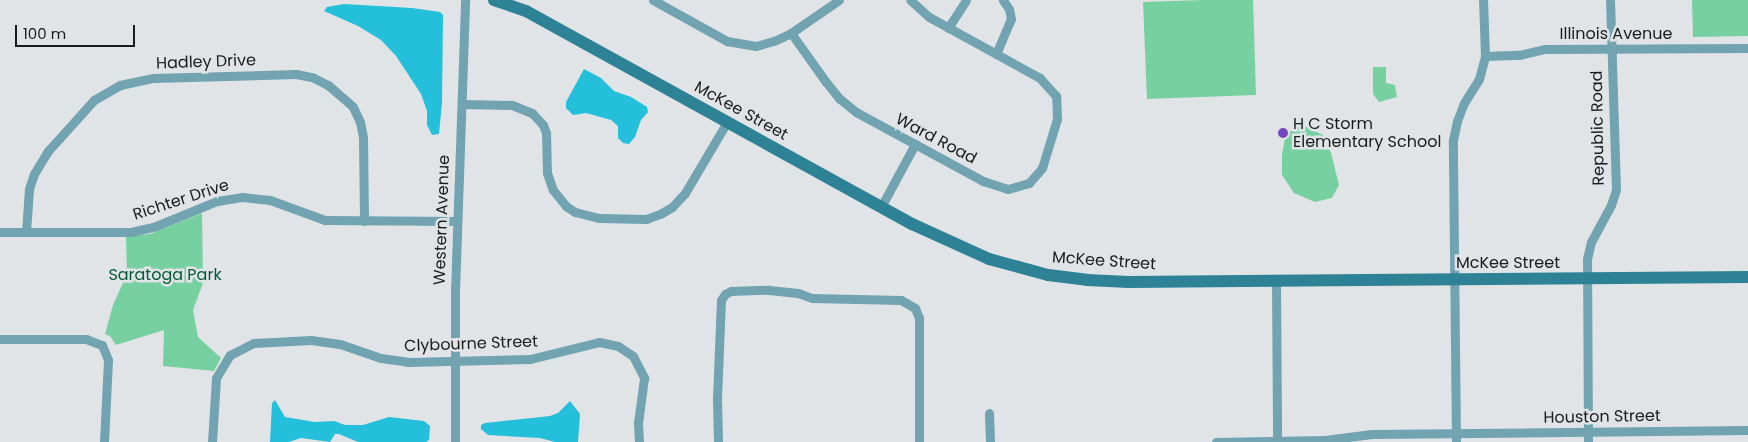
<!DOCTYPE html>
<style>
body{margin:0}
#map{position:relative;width:1748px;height:442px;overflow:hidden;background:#e1e4e7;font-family:Poppins,sans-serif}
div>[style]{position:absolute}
.green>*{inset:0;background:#76d0a0}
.water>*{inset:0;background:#24bfdb}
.street>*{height:9px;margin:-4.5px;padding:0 4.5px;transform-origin:4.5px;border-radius:4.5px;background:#71a3b0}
.secondary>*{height:12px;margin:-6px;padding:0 6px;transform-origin:6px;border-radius:6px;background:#2e8296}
.dots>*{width:14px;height:14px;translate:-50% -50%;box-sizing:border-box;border:2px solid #e1e4e7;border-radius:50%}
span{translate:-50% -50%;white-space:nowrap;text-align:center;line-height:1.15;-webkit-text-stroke:5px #e1e4e7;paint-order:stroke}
.street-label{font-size:16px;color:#1a1b1c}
.poi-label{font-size:16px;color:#1a1b1c}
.left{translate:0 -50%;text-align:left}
.park-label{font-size:16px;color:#045937}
.scale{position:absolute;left:15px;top:25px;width:120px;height:22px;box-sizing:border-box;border:2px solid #1a1b1c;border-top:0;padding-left:6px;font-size:15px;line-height:18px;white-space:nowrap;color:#1a1b1c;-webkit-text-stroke:4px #e1e4e7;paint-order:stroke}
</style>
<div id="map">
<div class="green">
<i style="clip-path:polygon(1203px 0,1253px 0,1256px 95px,1147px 99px,1143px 2px)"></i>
<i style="clip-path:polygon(1692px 0,1748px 0,1748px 36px,1693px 37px)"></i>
<i style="clip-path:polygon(1373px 67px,1386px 67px,1386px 83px,1395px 85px,1397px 97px,1379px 102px,1373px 94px)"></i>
<i style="clip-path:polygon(1302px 125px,1323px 135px,1331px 153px,1339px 185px,1332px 198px,1315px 202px,1294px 193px,1282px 175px,1282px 154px,1286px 134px)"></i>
<i style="clip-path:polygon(202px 213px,203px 283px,193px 310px,198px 337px,221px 358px,214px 371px,163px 366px,164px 330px,116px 345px,110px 336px,105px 334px,113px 305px,127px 274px,126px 237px,150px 234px)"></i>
</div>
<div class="water">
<i style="clip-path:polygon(344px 4px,412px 8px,440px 12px,443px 15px,442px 103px,439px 134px,432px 135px,427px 125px,427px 111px,421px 94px,396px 56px,381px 40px,358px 26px,324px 11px,327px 7px)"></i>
<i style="clip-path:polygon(584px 69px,601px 78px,614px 91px,631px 97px,647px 107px,648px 112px,641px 120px,635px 137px,629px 144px,623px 143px,618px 138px,618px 126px,611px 120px,586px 113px,573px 115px,566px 108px,566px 102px)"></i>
<i style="clip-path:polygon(275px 400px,285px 417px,315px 422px,334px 421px,345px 425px,363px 425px,389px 417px,424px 421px,430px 426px,429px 440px,426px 442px,358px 442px,339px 434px,335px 434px,330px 442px,301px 438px,289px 442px,270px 442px,272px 403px)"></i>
<i style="clip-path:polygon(570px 401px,580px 414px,578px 442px,555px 442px,540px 438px,488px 435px,481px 429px,481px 425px,485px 423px,550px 416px,558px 413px)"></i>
</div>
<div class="street">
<i style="left:653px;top:0;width:85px;rotate:29deg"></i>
<i style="left:727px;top:41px;width:29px;rotate:10deg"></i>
<i style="left:756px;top:46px;width:19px;rotate:-16deg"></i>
<i style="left:774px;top:41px;width:19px;rotate:-25deg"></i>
<i style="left:791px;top:33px;width:58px;rotate:-34.5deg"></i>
<i style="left:948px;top:28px;width:33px;rotate:-57deg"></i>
<i style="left:791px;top:33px;width:60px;rotate:54.5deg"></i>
<i style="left:826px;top:82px;width:22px;rotate:51deg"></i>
<i style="left:840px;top:99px;width:21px;rotate:39deg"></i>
<i style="left:856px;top:112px;width:145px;rotate:28.5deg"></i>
<i style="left:983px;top:181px;width:26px;rotate:18deg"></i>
<i style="left:1008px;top:189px;width:22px;rotate:-16deg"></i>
<i style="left:1029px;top:183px;width:20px;rotate:-49deg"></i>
<i style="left:1042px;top:168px;width:51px;rotate:-73deg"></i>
<i style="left:1057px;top:119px;width:23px;rotate:-92deg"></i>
<i style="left:1056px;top:96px;width:24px;rotate:-132deg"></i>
<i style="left:1040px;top:78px;width:127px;rotate:-151.2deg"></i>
<i style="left:929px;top:17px;width:25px;rotate:-138deg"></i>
<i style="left:996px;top:54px;width:38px;rotate:-67deg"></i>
<i style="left:1011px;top:19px;width:10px;rotate:-101deg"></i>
<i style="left:1009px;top:9px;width:11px;rotate:-124deg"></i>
<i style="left:1485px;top:56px;width:34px;rotate:-2deg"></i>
<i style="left:1519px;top:55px;width:27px;rotate:-13deg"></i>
<i style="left:1545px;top:49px;width:203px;rotate:-0.3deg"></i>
<i style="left:462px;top:104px;width:50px;rotate:1.1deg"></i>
<i style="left:512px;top:105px;width:22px;rotate:22deg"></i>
<i style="left:532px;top:113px;width:16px;rotate:47deg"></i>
<i style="left:543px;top:125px;width:9px;rotate:69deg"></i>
<i style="left:546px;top:133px;width:40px;rotate:88.6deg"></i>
<i style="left:547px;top:173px;width:18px;rotate:71deg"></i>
<i style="left:553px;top:190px;width:21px;rotate:51deg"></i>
<i style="left:566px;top:206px;width:11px;rotate:34deg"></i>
<i style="left:575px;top:212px;width:25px;rotate:14deg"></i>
<i style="left:599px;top:218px;width:47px;rotate:1.2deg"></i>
<i style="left:646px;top:219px;width:15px;rotate:-20deg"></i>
<i style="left:660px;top:214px;width:14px;rotate:-30deg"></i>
<i style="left:672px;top:207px;width:19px;rotate:-47deg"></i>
<i style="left:685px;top:193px;width:82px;rotate:-59.4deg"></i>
<i style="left:881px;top:207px;width:72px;rotate:-61.6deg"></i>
<i style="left:0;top:232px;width:131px"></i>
<i style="left:131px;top:232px;width:26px;rotate:-13deg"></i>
<i style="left:156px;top:226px;width:66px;rotate:-22.3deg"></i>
<i style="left:217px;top:201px;width:25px;rotate:-9deg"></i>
<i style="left:242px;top:197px;width:28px;rotate:6deg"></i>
<i style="left:270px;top:200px;width:59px;rotate:20deg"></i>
<i style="left:325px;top:220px;width:132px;rotate:0.4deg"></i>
<i style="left:26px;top:232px;width:43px;rotate:-86deg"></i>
<i style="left:29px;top:189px;width:16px;rotate:-72deg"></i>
<i style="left:34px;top:174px;width:27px;rotate:-59deg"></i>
<i style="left:48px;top:151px;width:69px;rotate:-48deg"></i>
<i style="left:94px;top:100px;width:30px;rotate:-30deg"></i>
<i style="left:120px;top:85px;width:34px;rotate:-12deg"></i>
<i style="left:153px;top:78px;width:143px;rotate:-1.6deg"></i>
<i style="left:296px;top:74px;width:16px;rotate:11deg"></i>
<i style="left:312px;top:77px;width:18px;rotate:27deg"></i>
<i style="left:328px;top:85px;width:33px;rotate:41deg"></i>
<i style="left:353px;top:107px;width:17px;rotate:65deg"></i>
<i style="left:360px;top:122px;width:15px;rotate:79deg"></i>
<i style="left:363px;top:137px;width:84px;rotate:89.3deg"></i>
<i style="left:1276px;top:281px;width:159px;rotate:89.6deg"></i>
<i style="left:0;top:339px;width:86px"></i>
<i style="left:86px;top:339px;width:17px;rotate:21deg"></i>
<i style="left:102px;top:345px;width:16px;rotate:68deg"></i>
<i style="left:108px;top:360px;width:82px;rotate:92.8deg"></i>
<i style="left:989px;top:413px;width:29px;rotate:88deg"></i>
<i style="left:212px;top:442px;width:64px;rotate:-86.4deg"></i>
<i style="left:216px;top:378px;width:27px;rotate:-59deg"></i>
<i style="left:230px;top:355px;width:27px;rotate:-27deg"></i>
<i style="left:254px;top:343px;width:57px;rotate:-3deg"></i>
<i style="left:311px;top:340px;width:29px;rotate:8deg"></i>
<i style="left:340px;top:344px;width:43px;rotate:18.9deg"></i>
<i style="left:381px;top:358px;width:27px;rotate:8deg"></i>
<i style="left:408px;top:362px;width:122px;rotate:-1.4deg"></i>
<i style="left:530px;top:359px;width:71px;rotate:-13.8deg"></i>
<i style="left:599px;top:342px;width:19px;rotate:12deg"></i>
<i style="left:618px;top:346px;width:18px;rotate:34deg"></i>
<i style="left:633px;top:356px;width:25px;rotate:63deg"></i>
<i style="left:644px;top:378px;width:45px;rotate:97.6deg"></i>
<i style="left:638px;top:423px;width:19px;rotate:87deg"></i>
<i style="left:455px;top:442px;width:151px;rotate:-90deg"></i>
<i style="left:455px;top:291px;width:291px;rotate:-88deg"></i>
<i style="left:718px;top:442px;width:43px;rotate:-91.3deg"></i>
<i style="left:717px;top:399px;width:99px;rotate:-87.7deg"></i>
<i style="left:721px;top:300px;width:7px;rotate:-56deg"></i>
<i style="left:725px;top:294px;width:7px;rotate:-27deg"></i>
<i style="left:731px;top:291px;width:38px;rotate:-2deg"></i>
<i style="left:769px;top:290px;width:29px;rotate:6deg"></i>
<i style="left:798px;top:293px;width:15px;rotate:20deg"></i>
<i style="left:812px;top:298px;width:89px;rotate:1.3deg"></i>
<i style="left:901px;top:300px;width:16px;rotate:30deg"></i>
<i style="left:915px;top:308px;width:11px;rotate:68deg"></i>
<i style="left:919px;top:318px;width:124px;rotate:90deg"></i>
<i style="left:1216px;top:442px;width:109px;rotate:-1.1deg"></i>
<i style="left:1325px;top:440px;width:47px;rotate:-7.3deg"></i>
<i style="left:1372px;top:434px;width:376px;rotate:-0.6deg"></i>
<i style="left:1456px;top:442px;width:302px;rotate:-90.6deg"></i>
<i style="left:1453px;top:140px;width:19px;rotate:-78deg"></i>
<i style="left:1457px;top:121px;width:19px;rotate:-69deg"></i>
<i style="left:1464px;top:103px;width:28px;rotate:-58deg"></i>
<i style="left:1479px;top:79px;width:24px;rotate:-75deg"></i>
<i style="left:1485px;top:56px;width:56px;rotate:-92deg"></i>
<i style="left:1588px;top:442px;width:183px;rotate:-90.3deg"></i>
<i style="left:1587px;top:259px;width:17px;rotate:-77deg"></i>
<i style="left:1591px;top:242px;width:42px;rotate:-61.6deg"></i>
<i style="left:1611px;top:205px;width:16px;rotate:-72deg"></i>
<i style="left:1616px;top:190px;width:190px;rotate:-91.8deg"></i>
</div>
<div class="secondary">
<i style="left:494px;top:0;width:34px;rotate:19deg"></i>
<i style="left:526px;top:11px;width:441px;rotate:28.9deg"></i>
<i style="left:912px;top:224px;width:85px;rotate:24.4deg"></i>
<i style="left:989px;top:259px;width:61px;rotate:15.2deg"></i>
<i style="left:1048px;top:275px;width:39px;rotate:7deg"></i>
<i style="left:1087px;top:280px;width:42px;rotate:2.7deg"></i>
<i style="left:1129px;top:282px;width:619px;rotate:-0.46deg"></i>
</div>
<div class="dots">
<i style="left:1283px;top:133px;background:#7348c1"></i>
</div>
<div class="street-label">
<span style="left:1616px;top:34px">Illinois Avenue</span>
<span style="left:206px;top:62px;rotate:-2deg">Hadley Drive</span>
<span style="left:741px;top:111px;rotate:29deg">McKee Street</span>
<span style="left:1598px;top:128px;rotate:-91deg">Republic Road</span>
<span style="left:936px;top:139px;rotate:28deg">Ward Road</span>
<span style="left:181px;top:200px;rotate:-18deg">Richter Drive</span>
<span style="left:442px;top:220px;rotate:-88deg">Western Avenue</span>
<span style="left:1104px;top:261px;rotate:4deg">McKee Street</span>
<span style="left:1508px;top:263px">McKee Street</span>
<span style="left:471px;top:344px;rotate:-2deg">Clybourne Street</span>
<span style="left:1602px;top:417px;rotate:-1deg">Houston Street</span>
</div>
<div class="poi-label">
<span class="left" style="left:1293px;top:133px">H C Storm<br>Elementary School</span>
</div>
<div class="park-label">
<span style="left:165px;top:275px">Saratoga Park</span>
</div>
<div class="scale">100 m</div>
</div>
